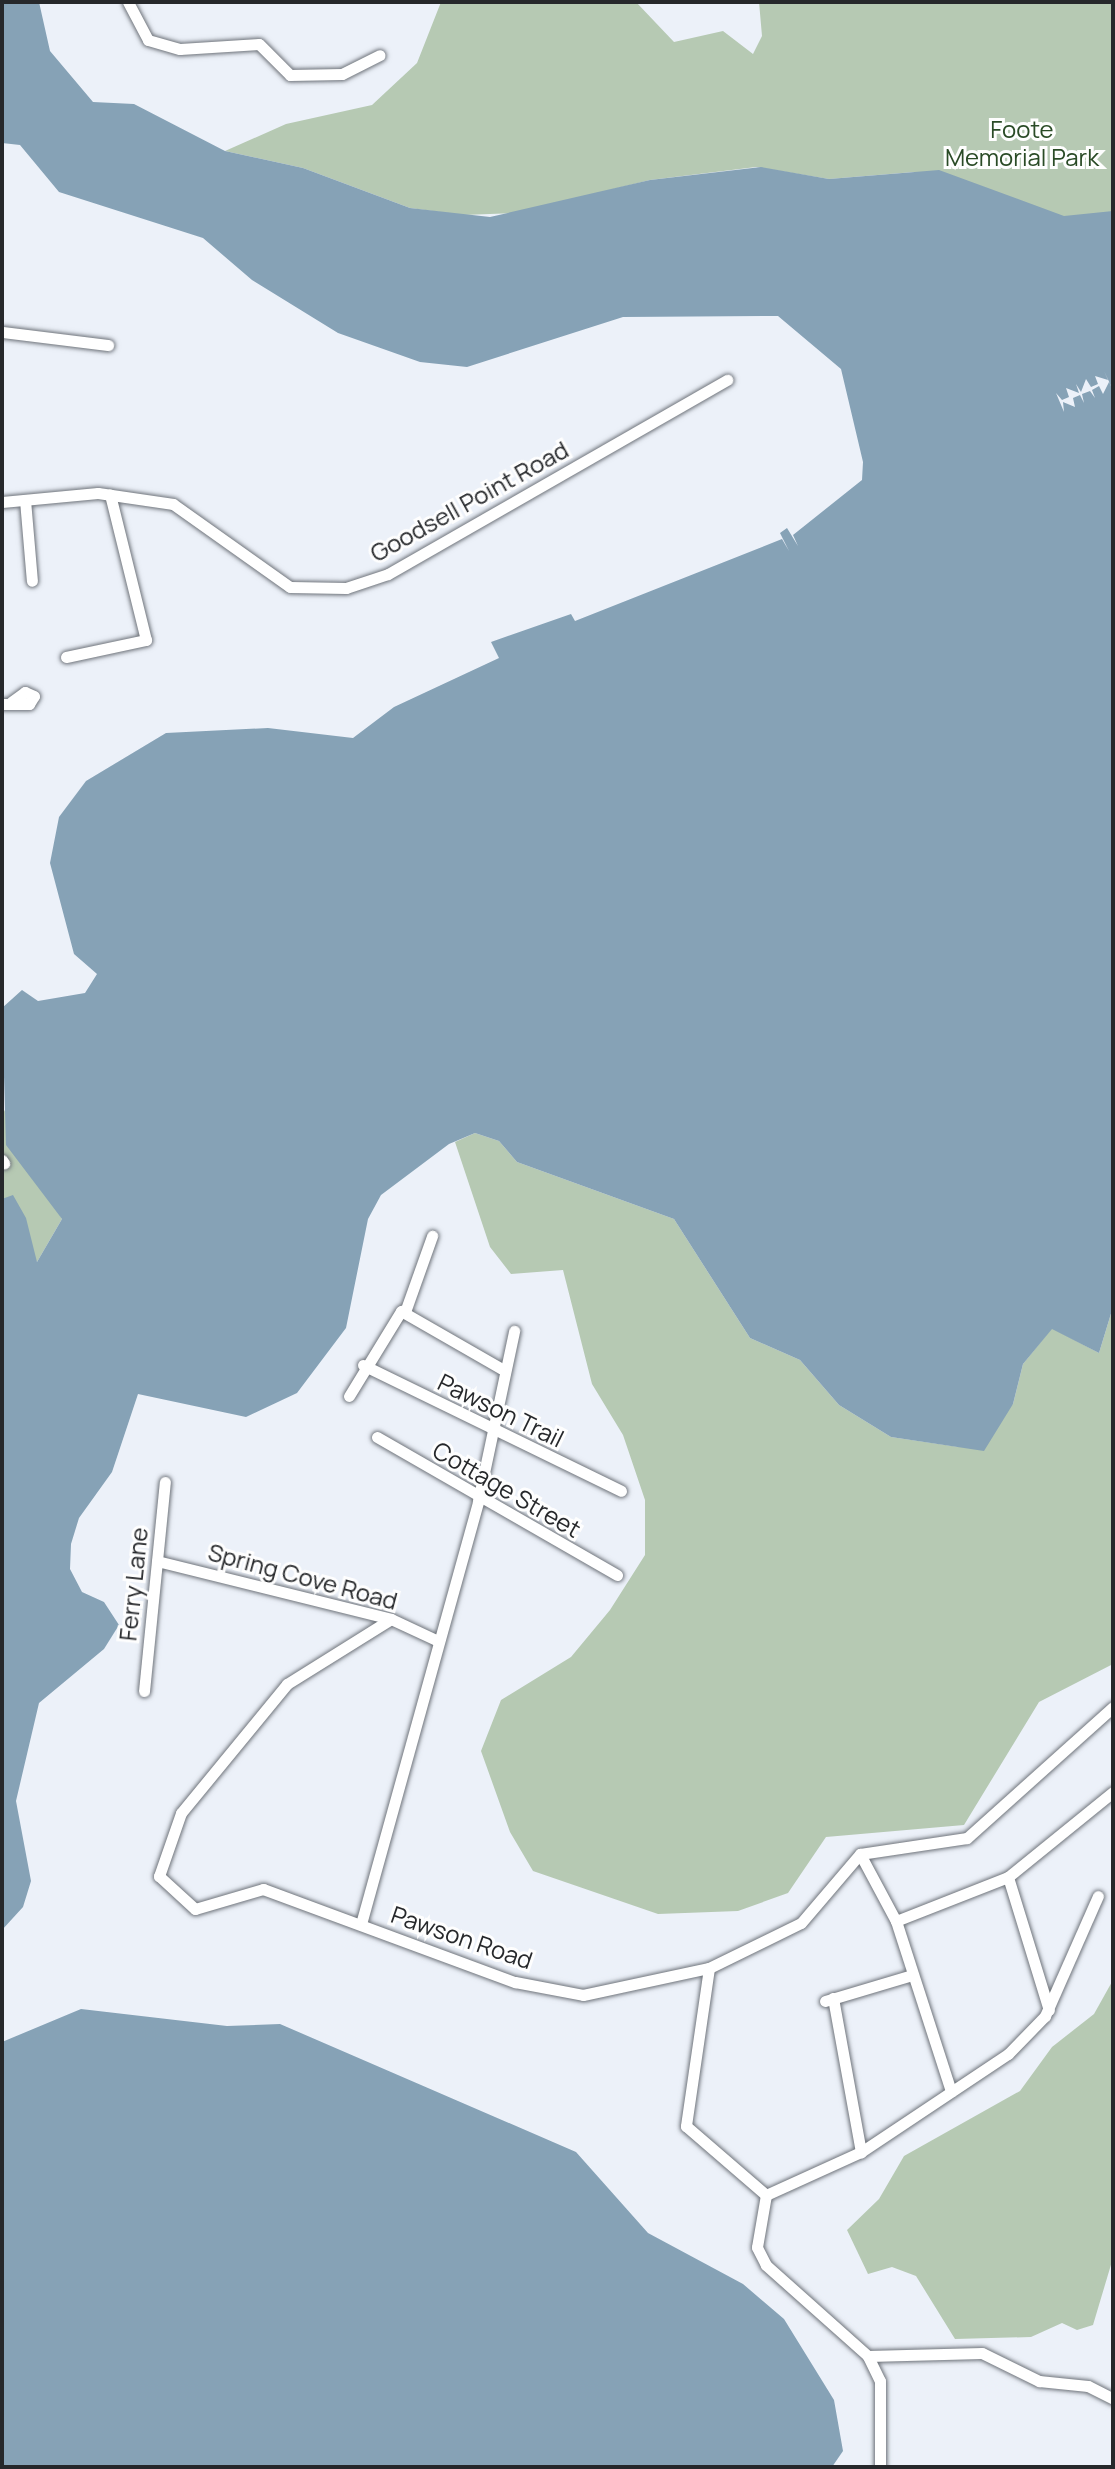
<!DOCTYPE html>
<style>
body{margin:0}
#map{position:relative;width:1115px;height:2469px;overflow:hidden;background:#ecf1f9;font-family:Manrope,sans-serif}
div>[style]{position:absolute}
.green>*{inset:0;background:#b6c9b3}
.water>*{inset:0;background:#86a2b6}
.pier>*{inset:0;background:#ecf1f9}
.roads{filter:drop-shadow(0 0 2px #6f747b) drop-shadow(0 0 2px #6f747b)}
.minor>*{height:11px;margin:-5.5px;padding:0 5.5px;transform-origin:5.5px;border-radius:5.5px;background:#fff}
span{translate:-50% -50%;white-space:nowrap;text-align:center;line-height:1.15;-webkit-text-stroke:6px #fefefe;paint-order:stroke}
.park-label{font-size:24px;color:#2a4b26}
.street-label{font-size:24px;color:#26282b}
.frame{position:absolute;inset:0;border:4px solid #26282b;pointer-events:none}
</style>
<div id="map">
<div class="green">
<i style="clip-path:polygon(441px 2px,636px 2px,674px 42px,723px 31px,753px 54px,762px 36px,759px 2px,1113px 2px,1113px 221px,1086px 237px,914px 172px,829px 179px,756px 167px,650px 180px,517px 213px,463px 215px,410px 208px,303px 168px,225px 151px,286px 124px,372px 105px,417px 63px)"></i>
<i style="clip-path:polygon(2px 1106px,62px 1219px,37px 1262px,2px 1212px)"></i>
<i style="clip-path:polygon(475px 1133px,499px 1141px,517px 1162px,674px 1219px,750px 1338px,800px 1360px,839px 1405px,891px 1437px,959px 1447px,1013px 1404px,1023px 1364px,1052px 1328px,1099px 1353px,1113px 1307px,1113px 1664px,1039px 1702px,964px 1825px,826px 1837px,788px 1893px,738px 1911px,658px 1914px,533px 1871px,510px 1832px,481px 1751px,501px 1700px,571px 1657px,610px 1610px,645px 1555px,645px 1500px,623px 1435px,592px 1384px,563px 1270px,511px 1274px,490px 1247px,455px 1142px)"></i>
<i style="clip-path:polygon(1113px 1980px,1113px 2258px,1093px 2325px,1077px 2330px,1062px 2323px,1031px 2337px,955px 2339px,916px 2276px,892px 2267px,868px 2274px,847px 2230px,879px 2199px,904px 2156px,1020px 2091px,1052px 2047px,1094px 2014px)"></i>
</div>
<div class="water">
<i style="clip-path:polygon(2px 2px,39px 2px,50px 51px,93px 102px,134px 104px,225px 151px,303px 168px,410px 208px,490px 217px,650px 180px,761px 167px,829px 179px,939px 170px,1064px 216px,1113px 211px,1113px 1307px,1099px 1353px,1052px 1329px,1023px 1364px,1013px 1404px,984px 1451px,891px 1437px,839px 1405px,800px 1360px,750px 1338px,674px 1219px,517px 1162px,499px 1141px,475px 1133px,449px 1144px,381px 1195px,368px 1219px,346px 1328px,297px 1393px,246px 1417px,138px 1394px,112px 1472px,79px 1518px,71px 1544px,70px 1569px,82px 1592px,104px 1602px,119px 1625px,104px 1649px,39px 1703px,16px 1801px,31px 1881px,23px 1907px,2px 1930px,2px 1199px,13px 1195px,26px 1218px,37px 1262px,62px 1219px,6px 1145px,2px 1008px,22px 990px,38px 1001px,85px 993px,97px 974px,74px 954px,50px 863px,59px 817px,86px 781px,166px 733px,268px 728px,353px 738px,394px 707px,499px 658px,491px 642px,571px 614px,575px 621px,782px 539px,789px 551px,780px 533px,787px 528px,798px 546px,793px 535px,862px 480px,863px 462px,841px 369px,778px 316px,623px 317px,467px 367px,420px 362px,338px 333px,252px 280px,203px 238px,59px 192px,20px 145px,2px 143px)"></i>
<i style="clip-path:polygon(81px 2009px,227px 2026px,280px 2024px,576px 2152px,648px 2233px,743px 2284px,784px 2319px,834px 2400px,843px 2451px,832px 2467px,2px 2467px,2px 2042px)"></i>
</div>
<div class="pier">
<i style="clip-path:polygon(1104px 371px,1113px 390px,1109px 382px,1103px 394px,1099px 386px,1092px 390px,1095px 398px,1090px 391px,1082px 394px,1084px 403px,1080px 395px,1073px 398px,1075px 407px,1063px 402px,1064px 412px,1056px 393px,1062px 400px,1069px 397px,1066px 388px,1079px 393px,1076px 384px,1081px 392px,1086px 379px,1091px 387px,1098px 384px,1095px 376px,1108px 380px)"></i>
</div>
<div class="roads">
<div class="minor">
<i style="left:128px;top:2px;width:43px;rotate:62.2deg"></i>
<i style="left:148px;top:40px;width:33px;rotate:16deg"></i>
<i style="left:180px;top:49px;width:79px;rotate:-3.6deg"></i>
<i style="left:259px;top:44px;width:44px;rotate:45deg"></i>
<i style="left:290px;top:75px;width:52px;rotate:-1.1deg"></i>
<i style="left:342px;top:74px;width:42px;rotate:-26.6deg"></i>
<i style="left:2px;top:332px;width:107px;rotate:7deg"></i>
<i style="left:25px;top:500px;width:81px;rotate:85.1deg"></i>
<i style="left:2px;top:502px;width:96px;rotate:-5.4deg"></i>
<i style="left:98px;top:493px;width:76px;rotate:8.3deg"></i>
<i style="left:173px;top:504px;width:143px;rotate:35.4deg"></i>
<i style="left:290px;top:587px;width:56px;rotate:1deg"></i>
<i style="left:346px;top:588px;width:44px;rotate:-18.4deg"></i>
<i style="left:388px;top:574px;width:391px;rotate:-29.8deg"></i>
<i style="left:66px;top:657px;width:82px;rotate:-12deg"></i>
<i style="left:146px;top:640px;width:150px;rotate:-103.9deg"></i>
<i style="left:2px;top:704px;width:27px"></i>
<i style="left:29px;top:704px;width:9px;rotate:-58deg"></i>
<i style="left:34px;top:696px;width:10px;rotate:-156deg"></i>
<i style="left:25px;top:692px;width:17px;rotate:144deg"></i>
<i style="left:2px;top:1160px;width:4px;rotate:56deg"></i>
<i style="left:405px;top:1312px;width:81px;rotate:-70.4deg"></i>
<i style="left:363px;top:1365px;width:287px;rotate:26deg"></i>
<i style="left:349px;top:1396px;width:100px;rotate:-58.5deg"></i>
<i style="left:401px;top:1311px;width:116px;rotate:29.9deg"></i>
<i style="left:377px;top:1437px;width:277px;rotate:29.9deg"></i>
<i style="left:157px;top:1561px;width:241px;rotate:13.9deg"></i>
<i style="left:391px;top:1619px;width:50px;rotate:25deg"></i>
<i style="left:391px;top:1619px;width:123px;rotate:148deg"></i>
<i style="left:287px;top:1684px;width:167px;rotate:129.4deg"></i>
<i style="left:181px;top:1813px;width:67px;rotate:109.2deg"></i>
<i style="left:159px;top:1876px;width:49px;rotate:42.5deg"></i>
<i style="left:195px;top:1909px;width:71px;rotate:-16.4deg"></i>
<i style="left:263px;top:1889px;width:269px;rotate:20.3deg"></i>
<i style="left:515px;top:1982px;width:69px;rotate:10.8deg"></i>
<i style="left:583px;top:1995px;width:129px;rotate:-12.1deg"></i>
<i style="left:709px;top:1968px;width:102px;rotate:-26.1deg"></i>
<i style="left:801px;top:1923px;width:91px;rotate:-49.5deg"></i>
<i style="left:860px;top:1854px;width:108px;rotate:-8.5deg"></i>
<i style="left:967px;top:1838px;width:196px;rotate:-41.9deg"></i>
<i style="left:144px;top:1691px;width:210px;rotate:-84.3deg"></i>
<i style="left:860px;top:1854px;width:76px;rotate:61.8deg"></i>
<i style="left:896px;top:1921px;width:179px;rotate:72.1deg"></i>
<i style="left:1008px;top:1877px;width:139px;rotate:72.9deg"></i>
<i style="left:896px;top:1921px;width:120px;rotate:-21.4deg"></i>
<i style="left:1008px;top:1877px;width:135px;rotate:-39deg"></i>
<i style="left:361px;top:1924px;width:439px;rotate:-74.5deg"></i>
<i style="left:478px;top:1501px;width:174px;rotate:-78deg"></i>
<i style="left:709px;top:1968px;width:160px;rotate:98.3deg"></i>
<i style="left:686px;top:2126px;width:106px;rotate:40.8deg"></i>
<i style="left:833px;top:1998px;width:157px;rotate:79.7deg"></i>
<i style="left:825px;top:2001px;width:91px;rotate:-16.6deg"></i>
<i style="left:868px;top:2356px;width:114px;rotate:-1.5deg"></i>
<i style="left:982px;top:2353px;width:64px;rotate:26.2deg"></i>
<i style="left:1039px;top:2381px;width:49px;rotate:5.8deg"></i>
<i style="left:1088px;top:2386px;width:28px;rotate:27deg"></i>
<i style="left:880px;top:2467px;width:86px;rotate:-90deg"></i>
<i style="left:880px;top:2381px;width:28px;rotate:-116deg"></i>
<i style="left:868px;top:2356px;width:137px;rotate:-138.3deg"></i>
<i style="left:766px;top:2265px;width:20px;rotate:-117deg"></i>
<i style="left:757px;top:2247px;width:53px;rotate:-80.2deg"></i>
<i style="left:766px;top:2195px;width:104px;rotate:-24.4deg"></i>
<i style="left:861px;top:2152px;width:177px;rotate:-33.7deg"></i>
<i style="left:1008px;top:2054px;width:53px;rotate:-45.8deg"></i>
<i style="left:1045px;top:2016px;width:131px;rotate:-66.2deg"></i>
</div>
</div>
<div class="park-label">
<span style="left:1022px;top:143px">Foote<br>Memorial Park</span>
</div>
<div class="street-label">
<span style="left:469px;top:501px;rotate:-29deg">Goodsell Point Road</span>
<span style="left:501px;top:1410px;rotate:26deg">Pawson Trail</span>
<span style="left:507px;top:1489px;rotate:30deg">Cottage Street</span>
<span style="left:303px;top:1576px;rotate:15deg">Spring Cove Road</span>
<span style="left:133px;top:1584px;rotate:-84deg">Ferry Lane</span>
<span style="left:462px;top:1937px;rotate:19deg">Pawson Road</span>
</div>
<div class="frame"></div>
</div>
